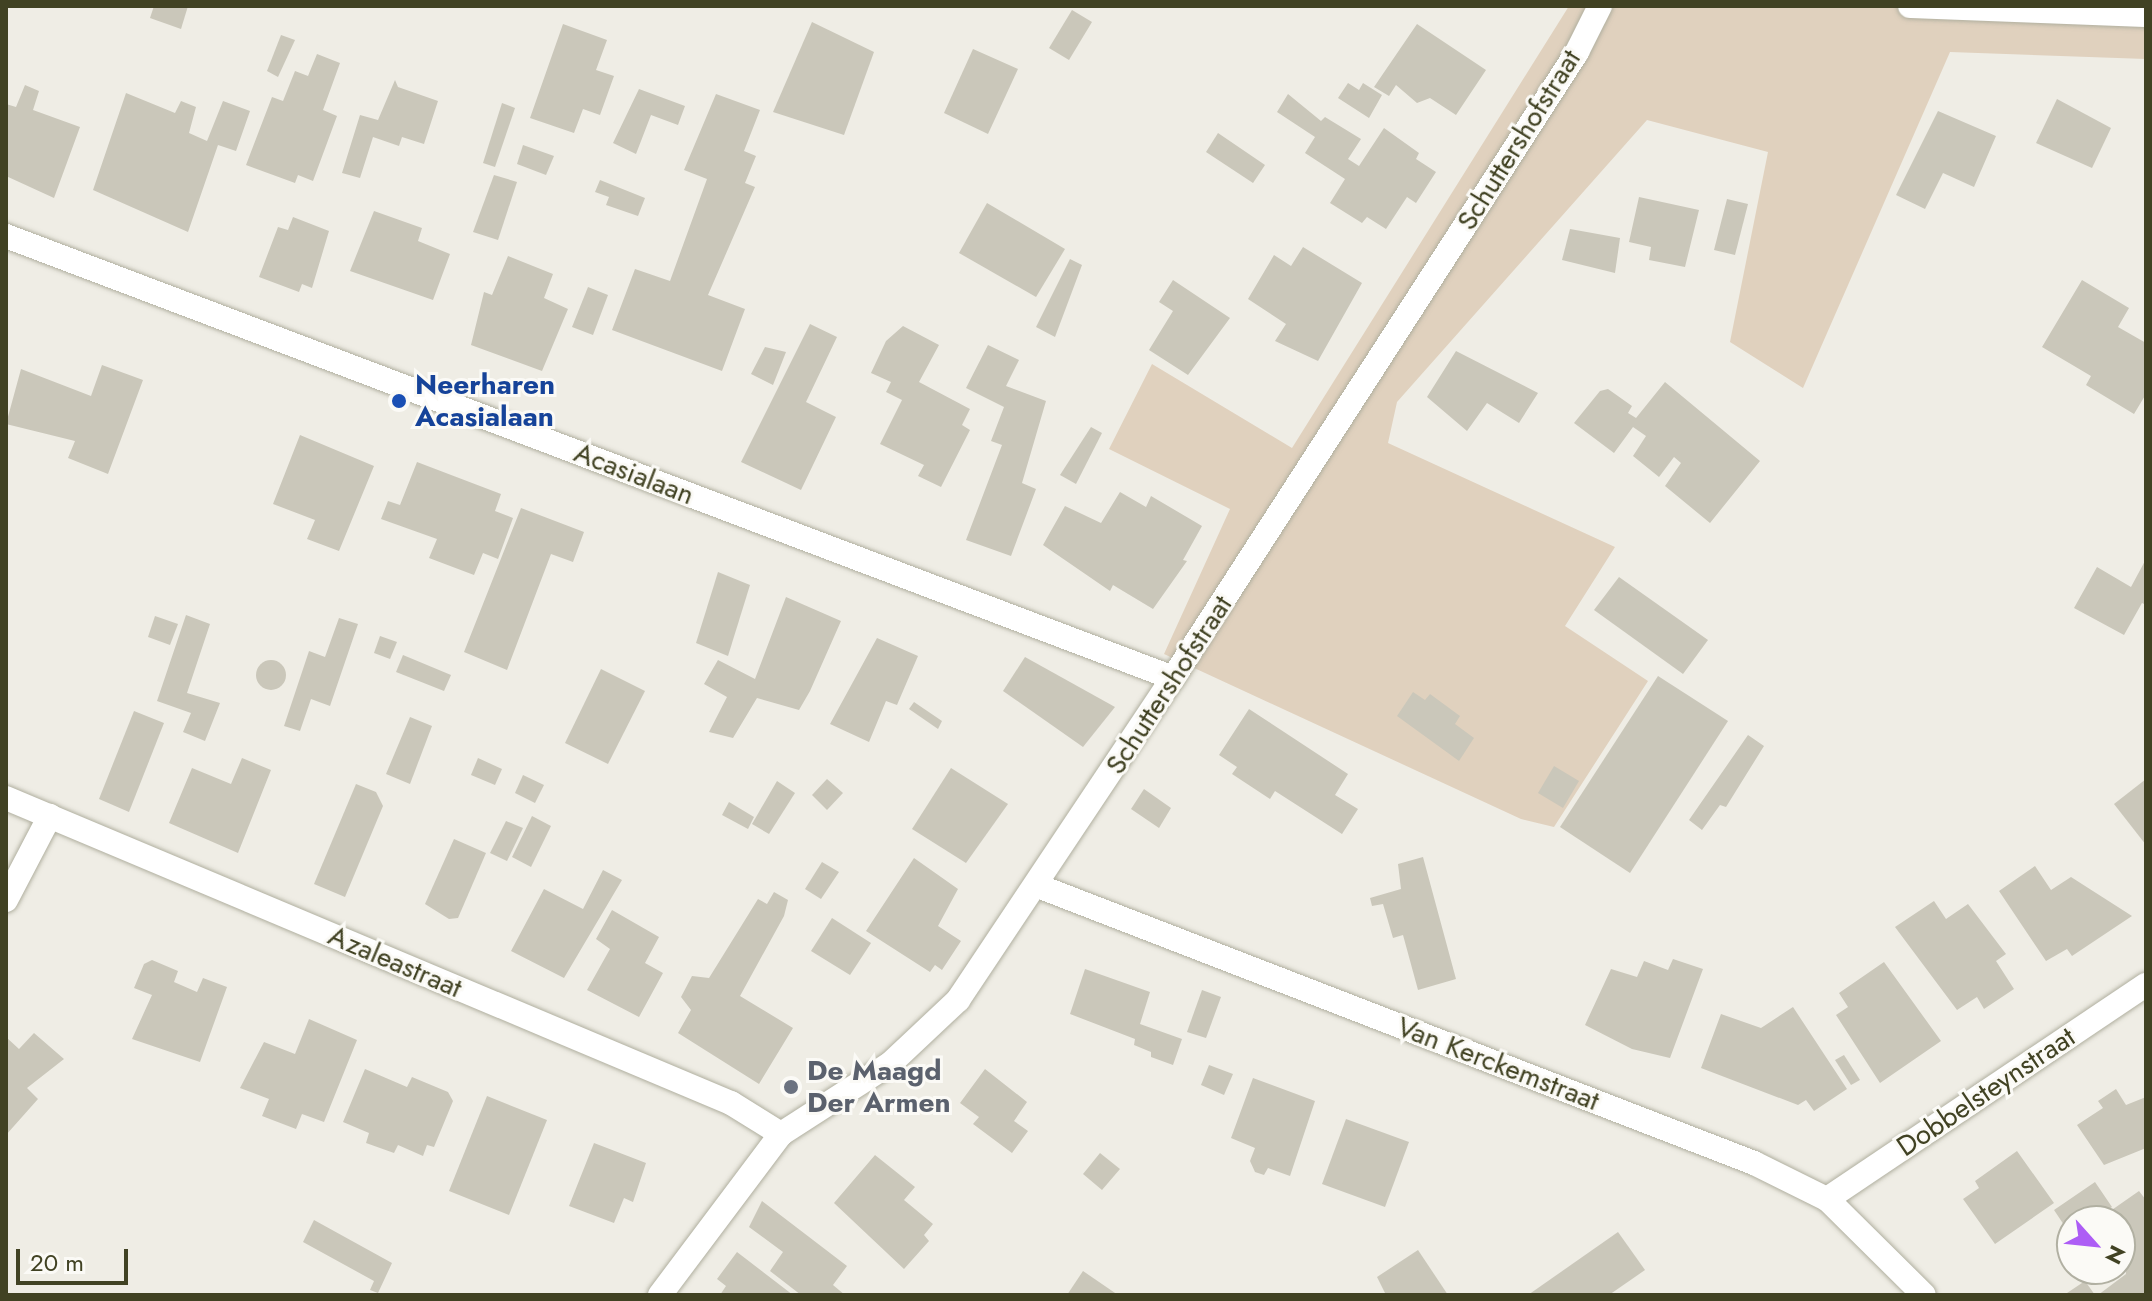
<!DOCTYPE html>
<style>
body{margin:0}
#map{position:relative;width:2152px;height:1301px;overflow:hidden;background:#efede5;font-family:Jost,sans-serif}
div>[style]{position:absolute}
.green>*{inset:0;background:#e0d1be}
.building>*{inset:0;background:#cac7ba}
.round{border-radius:50%}
.roads{filter:drop-shadow(0 0 2px #b0af9f) drop-shadow(0 0 2px #b0af9f)}
.minor>*{height:24px;margin:-12px;padding:0 12px;transform-origin:12px;border-radius:12px;background:#fff}
.dots>*{width:22px;height:22px;translate:-50% -50%;box-sizing:border-box;border:4px solid #fbfaf6;border-radius:50%}
span{translate:-50% -50%;white-space:nowrap;text-align:center;line-height:1.15;-webkit-text-stroke:6px #fbfaf6;paint-order:stroke}
.street-label{font-size:28px;color:#414223}
.transit-label{font-size:28px;color:#164399;font-weight:700}
.left{translate:0 -50%;text-align:left}
.worship-label{font-size:28px;color:#5b616d;font-weight:700}
.frame{position:absolute;inset:0;border:8px solid #414223;pointer-events:none}
.north{position:absolute;left:2056px;top:1205px;width:80px;height:80px;box-sizing:border-box;background:#fbfaf6;border:2px solid #b1b0a2;border-radius:50%;rotate:117deg;font-size:22px;font-weight:700;line-height:32px;text-align:center;color:#414223}
.north::after{content:'';display:block;margin:auto;width:28px;height:36px;background:#ad5df5;clip-path:polygon(50% 0,100% 100%,50% 72%,0 100%)}
.scale{position:absolute;left:16px;top:1249px;width:112px;height:36px;box-sizing:border-box;border:4px solid #414223;border-top:0;padding-left:10px;font-size:24px;line-height:28px;white-space:nowrap;color:#414223;-webkit-text-stroke:6px #fbfaf6;paint-order:stroke}
</style>
<div id="map">
<div class="green">
<i style="clip-path:polygon(1569px 6px,2146px 6px,2146px 59px,1950px 52px,1803px 388px,1730px 342px,1768px 152px,1647px 120px,1397px 402px,1388px 443px,1615px 547px,1565px 626px,1648px 681px,1554px 827px,1521px 819px,1164px 654px,1230px 509px,1109px 449px,1152px 364px,1292px 448px)"></i>
</div>
<div class="building">
<i style="clip-path:polygon(154px 6px,188px 6px,181px 29px,150px 18px)"></i>
<i style="clip-path:polygon(1072px 10px,1092px 22px,1069px 60px,1049px 48px)"></i>
<i style="clip-path:polygon(812px 22px,874px 52px,844px 135px,773px 112px)"></i>
<i style="clip-path:polygon(563px 24px,607px 40px,596px 70px,614px 76px,600px 115px,583px 109px,574px 133px,530px 118px)"></i>
<i style="clip-path:polygon(1417px 24px,1486px 70px,1456px 115px,1430px 98px,1417px 103px,1396px 85px,1389px 96px,1374px 87px)"></i>
<i style="clip-path:polygon(281px 35px,295px 40px,278px 77px,267px 71px)"></i>
<i style="clip-path:polygon(973px 49px,1018px 69px,988px 134px,944px 113px)"></i>
<i style="clip-path:polygon(317px 54px,340px 63px,323px 110px,337px 116px,313px 181px,298px 175px,295px 183px,246px 165px,272px 97px,283px 101px,295px 71px,308px 76px)"></i>
<i style="clip-path:polygon(395px 80px,398px 87px,438px 101px,424px 144px,402px 137px,399px 146px,373px 137px,360px 178px,342px 173px,360px 115px,378px 120px)"></i>
<i style="clip-path:polygon(1348px 83px,1359px 90px,1363px 83px,1382px 95px,1369px 118px,1338px 98px)"></i>
<i style="clip-path:polygon(25px 85px,39px 91px,33px 110px,80px 127px,54px 198px,6px 176px,6px 104px,16px 107px)"></i>
<i style="clip-path:polygon(639px 89px,685px 106px,678px 125px,651px 115px,636px 154px,613px 143px)"></i>
<i style="clip-path:polygon(126px 93px,175px 113px,181px 101px,196px 107px,189px 133px,207px 141px,223px 101px,250px 111px,236px 151px,218px 145px,188px 232px,93px 190px)"></i>
<i style="clip-path:polygon(716px 94px,760px 110px,744px 151px,756px 156px,745px 183px,755px 187px,708px 295px,745px 309px,722px 371px,612px 330px,635px 269px,670px 281px,707px 179px,684px 170px)"></i>
<i style="clip-path:polygon(1288px 94px,1321px 121px,1325px 117px,1361px 139px,1348px 159px,1359px 166px,1384px 128px,1419px 153px,1416px 159px,1436px 172px,1416px 203px,1407px 197px,1386px 229px,1367px 217px,1362px 223px,1330px 203px,1345px 179px,1305px 153px,1315px 137px,1277px 112px)"></i>
<i style="clip-path:polygon(2057px 99px,2111px 128px,2092px 168px,2036px 143px)"></i>
<i style="clip-path:polygon(502px 103px,515px 108px,495px 167px,483px 163px)"></i>
<i style="clip-path:polygon(1938px 111px,1996px 136px,1974px 187px,1943px 173px,1925px 209px,1896px 195px)"></i>
<i style="clip-path:polygon(1218px 133px,1265px 165px,1253px 183px,1206px 152px)"></i>
<i style="clip-path:polygon(523px 145px,554px 156px,546px 175px,517px 164px)"></i>
<i style="clip-path:polygon(494px 175px,517px 182px,498px 240px,473px 232px)"></i>
<i style="clip-path:polygon(600px 180px,645px 198px,638px 216px,606px 205px,609px 197px,595px 192px)"></i>
<i style="clip-path:polygon(1639px 197px,1699px 210px,1685px 267px,1649px 260px,1651px 247px,1629px 242px)"></i>
<i style="clip-path:polygon(1727px 199px,1748px 204px,1735px 255px,1714px 250px)"></i>
<i style="clip-path:polygon(987px 203px,1065px 249px,1036px 297px,959px 253px)"></i>
<i style="clip-path:polygon(374px 211px,422px 228px,418px 241px,450px 254px,433px 300px,350px 271px)"></i>
<i style="clip-path:polygon(293px 217px,329px 231px,312px 288px,302px 284px,299px 292px,259px 277px,278px 227px,288px 230px)"></i>
<i style="clip-path:polygon(1570px 229px,1620px 238px,1615px 273px,1562px 260px)"></i>
<i style="clip-path:polygon(1303px 247px,1362px 283px,1318px 361px,1275px 341px,1286px 324px,1248px 299px,1274px 255px,1291px 266px)"></i>
<i style="clip-path:polygon(508px 256px,553px 274px,544px 298px,568px 309px,542px 371px,471px 345px,484px 292px,492px 295px)"></i>
<i style="clip-path:polygon(1070px 259px,1082px 265px,1055px 337px,1036px 327px)"></i>
<i style="clip-path:polygon(1173px 280px,1230px 318px,1188px 375px,1149px 350px,1173px 311px,1159px 302px)"></i>
<i style="clip-path:polygon(2082px 280px,2129px 308px,2118px 327px,2146px 343px,2146px 394px,2134px 414px,2086px 385px,2091px 376px,2042px 347px)"></i>
<i style="clip-path:polygon(588px 287px,608px 295px,593px 335px,572px 327px)"></i>
<i style="clip-path:polygon(810px 324px,837px 337px,806px 402px,836px 417px,801px 490px,741px 462px)"></i>
<i style="clip-path:polygon(903px 326px,939px 345px,919px 382px,970px 409px,962px 425px,970px 430px,941px 487px,918px 476px,924px 465px,880px 444px,902px 400px,886px 392px,891px 382px,871px 373px,886px 341px)"></i>
<i style="clip-path:polygon(988px 345px,1019px 360px,1006px 386px,1046px 401px,1022px 483px,1036px 489px,1011px 556px,966px 540px,1002px 445px,991px 441px,1004px 407px,966px 388px)"></i>
<i style="clip-path:polygon(765px 347px,786px 352px,773px 385px,751px 374px)"></i>
<i style="clip-path:polygon(1456px 351px,1538px 393px,1519px 423px,1487px 403px,1467px 431px,1427px 397px)"></i>
<i style="clip-path:polygon(102px 365px,143px 380px,108px 474px,68px 458px,75px 441px,6px 424px,21px 369px,91px 396px)"></i>
<i style="clip-path:polygon(1665px 382px,1760px 461px,1710px 523px,1665px 486px,1681px 463px,1674px 457px,1659px 477px,1633px 456px,1646px 436px,1633px 427px,1614px 453px,1574px 423px,1600px 391px,1608px 389px,1632px 406px,1628px 413px,1636px 418px)"></i>
<i style="clip-path:polygon(1091px 427px,1102px 433px,1076px 484px,1060px 475px)"></i>
<i style="clip-path:polygon(300px 435px,374px 466px,339px 551px,307px 539px,315px 520px,273px 504px)"></i>
<i style="clip-path:polygon(417px 462px,501px 494px,495px 511px,513px 518px,498px 559px,483px 553px,474px 575px,429px 558px,437px 539px,381px 519px,388px 501px,400px 505px)"></i>
<i style="clip-path:polygon(1120px 492px,1146px 507px,1151px 496px,1202px 526px,1183px 560px,1187px 561px,1153px 609px,1113px 585px,1110px 591px,1043px 545px,1065px 506px,1101px 523px)"></i>
<i style="clip-path:polygon(521px 508px,584px 532px,573px 562px,551px 554px,507px 670px,464px 652px)"></i>
<i style="clip-path:polygon(2146px 559px,2146px 605px,2142px 603px,2124px 635px,2074px 608px,2097px 567px,2131px 587px)"></i>
<i style="clip-path:polygon(718px 572px,750px 585px,728px 656px,696px 643px)"></i>
<i style="clip-path:polygon(1619px 577px,1708px 640px,1683px 674px,1594px 610px)"></i>
<i style="clip-path:polygon(786px 597px,841px 621px,810px 691px,799px 710px,757px 698px,733px 738px,709px 732px,727px 697px,704px 684px,718px 660px,755px 679px)"></i>
<i style="clip-path:polygon(186px 615px,210px 624px,187px 693px,220px 703px,205px 741px,183px 732px,191px 713px,157px 701px)"></i>
<i style="clip-path:polygon(155px 616px,178px 624px,170px 645px,148px 637px)"></i>
<i style="clip-path:polygon(339px 618px,358px 624px,330px 706px,311px 699px,300px 731px,284px 726px,309px 651px,325px 657px)"></i>
<i style="clip-path:polygon(380px 636px,397px 642px,390px 659px,374px 653px)"></i>
<i style="clip-path:polygon(877px 638px,918px 656px,897px 705px,886px 701px,869px 742px,830px 724px)"></i>
<i style="clip-path:polygon(403px 655px,451px 675px,444px 691px,396px 672px)"></i>
<i style="clip-path:polygon(1025px 657px,1115px 707px,1083px 747px,1003px 691px)"></i>
<i class="round" style="left:256px;top:660px;width:30px;height:30px"></i>
<i style="clip-path:polygon(601px 669px,645px 691px,608px 764px,565px 743px)"></i>
<i style="clip-path:polygon(1658px 676px,1728px 721px,1630px 873px,1560px 827px)"></i>
<i style="clip-path:polygon(1413px 692px,1425px 700px,1430px 694px,1460px 716px,1455px 724px,1474px 738px,1459px 761px,1397px 716px)"></i>
<i style="clip-path:polygon(914px 702px,942px 721px,938px 729px,909px 709px)"></i>
<i style="clip-path:polygon(1249px 709px,1348px 774px,1335px 795px,1358px 809px,1342px 834px,1275px 791px,1270px 799px,1232px 774px,1237px 767px,1219px 755px)"></i>
<i style="clip-path:polygon(134px 711px,164px 723px,129px 812px,99px 799px)"></i>
<i style="clip-path:polygon(410px 717px,432px 726px,410px 784px,386px 774px)"></i>
<i style="clip-path:polygon(1748px 735px,1764px 746px,1726px 807px,1720px 805px,1702px 830px,1689px 820px)"></i>
<i style="clip-path:polygon(242px 758px,271px 770px,238px 853px,169px 823px,192px 768px,231px 784px)"></i>
<i style="clip-path:polygon(478px 758px,502px 769px,495px 785px,471px 775px)"></i>
<i style="clip-path:polygon(1554px 766px,1579px 781px,1563px 808px,1538px 793px)"></i>
<i style="clip-path:polygon(951px 768px,1008px 804px,966px 863px,912px 829px)"></i>
<i style="clip-path:polygon(523px 775px,544px 785px,535px 803px,515px 793px)"></i>
<i style="clip-path:polygon(827px 779px,843px 793px,827px 810px,812px 795px)"></i>
<i style="clip-path:polygon(2146px 779px,2146px 845px,2114px 804px)"></i>
<i style="clip-path:polygon(777px 781px,795px 793px,769px 834px,752px 824px)"></i>
<i style="clip-path:polygon(356px 784px,376px 792px,383px 806px,345px 897px,314px 884px)"></i>
<i style="clip-path:polygon(1144px 789px,1171px 808px,1159px 828px,1131px 809px)"></i>
<i style="clip-path:polygon(729px 802px,754px 817px,748px 829px,722px 815px)"></i>
<i style="clip-path:polygon(532px 816px,551px 826px,531px 867px,512px 857px)"></i>
<i style="clip-path:polygon(506px 821px,523px 828px,507px 861px,490px 853px)"></i>
<i style="clip-path:polygon(454px 839px,486px 853px,458px 918px,449px 919px,425px 904px)"></i>
<i style="clip-path:polygon(1423px 857px,1456px 979px,1418px 990px,1403px 935px,1393px 938px,1383px 904px,1372px 906px,1370px 898px,1401px 889px,1398px 864px)"></i>
<i style="clip-path:polygon(914px 858px,958px 889px,938px 926px,961px 941px,942px 970px,935px 965px,930px 972px,866px 931px)"></i>
<i style="clip-path:polygon(822px 862px,839px 872px,821px 899px,805px 889px)"></i>
<i style="clip-path:polygon(2035px 866px,2051px 890px,2071px 877px,2132px 916px,2072px 956px,2067px 949px,2046px 961px,1999px 891px)"></i>
<i style="clip-path:polygon(603px 870px,622px 880px,564px 978px,511px 951px,544px 889px,583px 909px)"></i>
<i style="clip-path:polygon(774px 892px,788px 900px,784px 916px,740px 996px,793px 1028px,759px 1084px,678px 1033px,691px 1010px,681px 997px,692px 976px,709px 978px,758px 899px,767px 904px)"></i>
<i style="clip-path:polygon(1934px 901px,1946px 919px,1968px 904px,2006px 954px,1996px 961px,2014px 989px,1984px 1009px,1977px 997px,1957px 1010px,1895px 927px)"></i>
<i style="clip-path:polygon(612px 910px,659px 937px,645px 963px,663px 973px,639px 1017px,587px 990px,610px 949px,596px 939px)"></i>
<i style="clip-path:polygon(832px 918px,871px 943px,850px 975px,811px 951px)"></i>
<i style="clip-path:polygon(1673px 959px,1703px 969px,1670px 1058px,1632px 1049px,1585px 1025px,1611px 969px,1637px 977px,1644px 961px,1668px 970px)"></i>
<i style="clip-path:polygon(152px 960px,178px 971px,174px 982px,197px 992px,203px 978px,227px 987px,200px 1062px,132px 1039px,152px 995px,134px 988px,144px 964px)"></i>
<i style="clip-path:polygon(1884px 962px,1941px 1041px,1880px 1083px,1836px 1015px,1848px 1007px,1839px 993px)"></i>
<i style="clip-path:polygon(1085px 969px,1150px 992px,1140px 1024px,1182px 1039px,1173px 1065px,1151px 1057px,1151px 1052px,1134px 1045px,1135px 1039px,1070px 1014px)"></i>
<i style="clip-path:polygon(1202px 990px,1221px 997px,1206px 1038px,1187px 1032px)"></i>
<i style="clip-path:polygon(1793px 1007px,1847px 1089px,1814px 1111px,1806px 1100px,1798px 1105px,1701px 1068px,1721px 1014px,1761px 1028px)"></i>
<i style="clip-path:polygon(309px 1019px,357px 1040px,324px 1122px,302px 1114px,296px 1129px,262px 1116px,269px 1099px,240px 1088px,264px 1042px,295px 1054px)"></i>
<i style="clip-path:polygon(34px 1033px,64px 1059px,27px 1088px,38px 1099px,6px 1135px,6px 1037px,19px 1049px)"></i>
<i style="clip-path:polygon(1844px 1055px,1860px 1080px,1851px 1085px,1835px 1060px)"></i>
<i style="clip-path:polygon(1209px 1065px,1233px 1074px,1224px 1095px,1201px 1085px)"></i>
<i style="clip-path:polygon(365px 1069px,407px 1087px,412px 1077px,448px 1092px,453px 1101px,434px 1147px,427px 1145px,423px 1156px,398px 1145px,394px 1153px,366px 1143px,369px 1133px,343px 1122px)"></i>
<i style="clip-path:polygon(985px 1069px,1027px 1102px,1014px 1121px,1028px 1131px,1012px 1153px,973px 1124px,979px 1117px,960px 1103px)"></i>
<i style="clip-path:polygon(1253px 1078px,1315px 1101px,1290px 1176px,1268px 1168px,1264px 1175px,1255px 1172px,1250px 1161px,1255px 1148px,1231px 1138px)"></i>
<i style="clip-path:polygon(2116px 1089px,2126px 1105px,2146px 1097px,2146px 1148px,2104px 1165px,2077px 1125px,2103px 1108px,2098px 1101px)"></i>
<i style="clip-path:polygon(487px 1096px,547px 1120px,509px 1215px,449px 1191px)"></i>
<i style="clip-path:polygon(1346px 1119px,1409px 1142px,1385px 1207px,1322px 1184px)"></i>
<i style="clip-path:polygon(594px 1143px,646px 1163px,633px 1202px,624px 1198px,614px 1223px,569px 1206px)"></i>
<i style="clip-path:polygon(2017px 1151px,2054px 1203px,1995px 1244px,1963px 1199px,1979px 1188px,1975px 1181px)"></i>
<i style="clip-path:polygon(1100px 1153px,1120px 1169px,1102px 1190px,1083px 1174px)"></i>
<i style="clip-path:polygon(875px 1155px,915px 1187px,904px 1200px,933px 1224px,924px 1235px,929px 1241px,904px 1269px,834px 1203px)"></i>
<i style="clip-path:polygon(2095px 1182px,2112px 1207px,2090px 1221px,2072px 1221px,2072px 1237px,2054px 1210px)"></i>
<i style="clip-path:polygon(2139px 1191px,2146px 1200px,2146px 1295px,2098px 1295px,2126px 1274px,2120px 1221px,2096px 1221px)"></i>
<i style="clip-path:polygon(762px 1201px,847px 1266px,833px 1285px,845px 1295px,801px 1295px,770px 1271px,783px 1252px,749px 1227px)"></i>
<i style="clip-path:polygon(314px 1220px,392px 1263px,378px 1293px,370px 1290px,374px 1281px,303px 1242px)"></i>
<i style="clip-path:polygon(1618px 1232px,1645px 1270px,1609px 1295px,1528px 1295px)"></i>
<i style="clip-path:polygon(1418px 1250px,1448px 1295px,1386px 1295px,1377px 1277px)"></i>
<i style="clip-path:polygon(737px 1252px,793px 1295px,720px 1295px,726px 1286px,717px 1279px)"></i>
<i style="clip-path:polygon(1083px 1271px,1118px 1295px,1067px 1295px)"></i>
<i style="clip-path:polygon(2085px 1281px,2095px 1295px,2064px 1295px)"></i>
</div>
<div class="roads">
<div class="minor">
<i style="left:1910px;top:6px;width:236px;rotate:2.2deg"></i>
<i style="left:6px;top:236px;width:1248px;rotate:20.74deg"></i>
<i style="left:6px;top:798px;width:787px;rotate:22.82deg"></i>
<i style="left:731px;top:1103px;width:59px;rotate:31.8deg"></i>
<i style="left:1038px;top:886px;width:768px;rotate:21.15deg"></i>
<i style="left:1754px;top:1163px;width:81px;rotate:26.3deg"></i>
<i style="left:1827px;top:1199px;width:136px;rotate:44.7deg"></i>
<i style="left:6px;top:900px;width:95px;rotate:-62.4deg"></i>
<i style="left:1827px;top:1199px;width:384px;rotate:-33.9deg"></i>
<i style="left:660px;top:1295px;width:201px;rotate:-53.1deg"></i>
<i style="left:781px;top:1134px;width:131px;rotate:-32.8deg"></i>
<i style="left:891px;top:1063px;width:92px;rotate:-43.2deg"></i>
<i style="left:958px;top:1000px;width:387px;rotate:-56.3deg"></i>
<i style="left:1173px;top:678px;width:745px;rotate:-57.16deg"></i>
<i style="left:1577px;top:52px;width:51px;rotate:-63.4deg"></i>
</div>
</div>
<div class="dots">
<i style="left:399px;top:401px;background:#1a4fb4"></i>
<i style="left:791px;top:1087px;background:#6b7280"></i>
</div>
<div class="street-label">
<span style="left:1519px;top:140px;rotate:-58deg">Schuttershofstraat</span>
<span style="left:634px;top:474px;rotate:21deg">Acasialaan</span>
<span style="left:1169px;top:685px;rotate:-57deg">Schuttershofstraat</span>
<span style="left:395px;top:962px;rotate:23deg">Azaleastraat</span>
<span style="left:1498px;top:1064px;rotate:21deg">Van Kerckemstraat</span>
<span style="left:1986px;top:1092px;rotate:-34deg">Dobbelsteynstraat</span>
</div>
<div class="transit-label">
<span class="left" style="left:415px;top:401px">Neerharen<br>Acasialaan</span>
</div>
<div class="worship-label">
<span class="left" style="left:807px;top:1087px">De Maagd<br>Der Armen</span>
</div>
<div class="frame"></div>
<div class="north">N</div>
<div class="scale">20 m</div>
</div>
